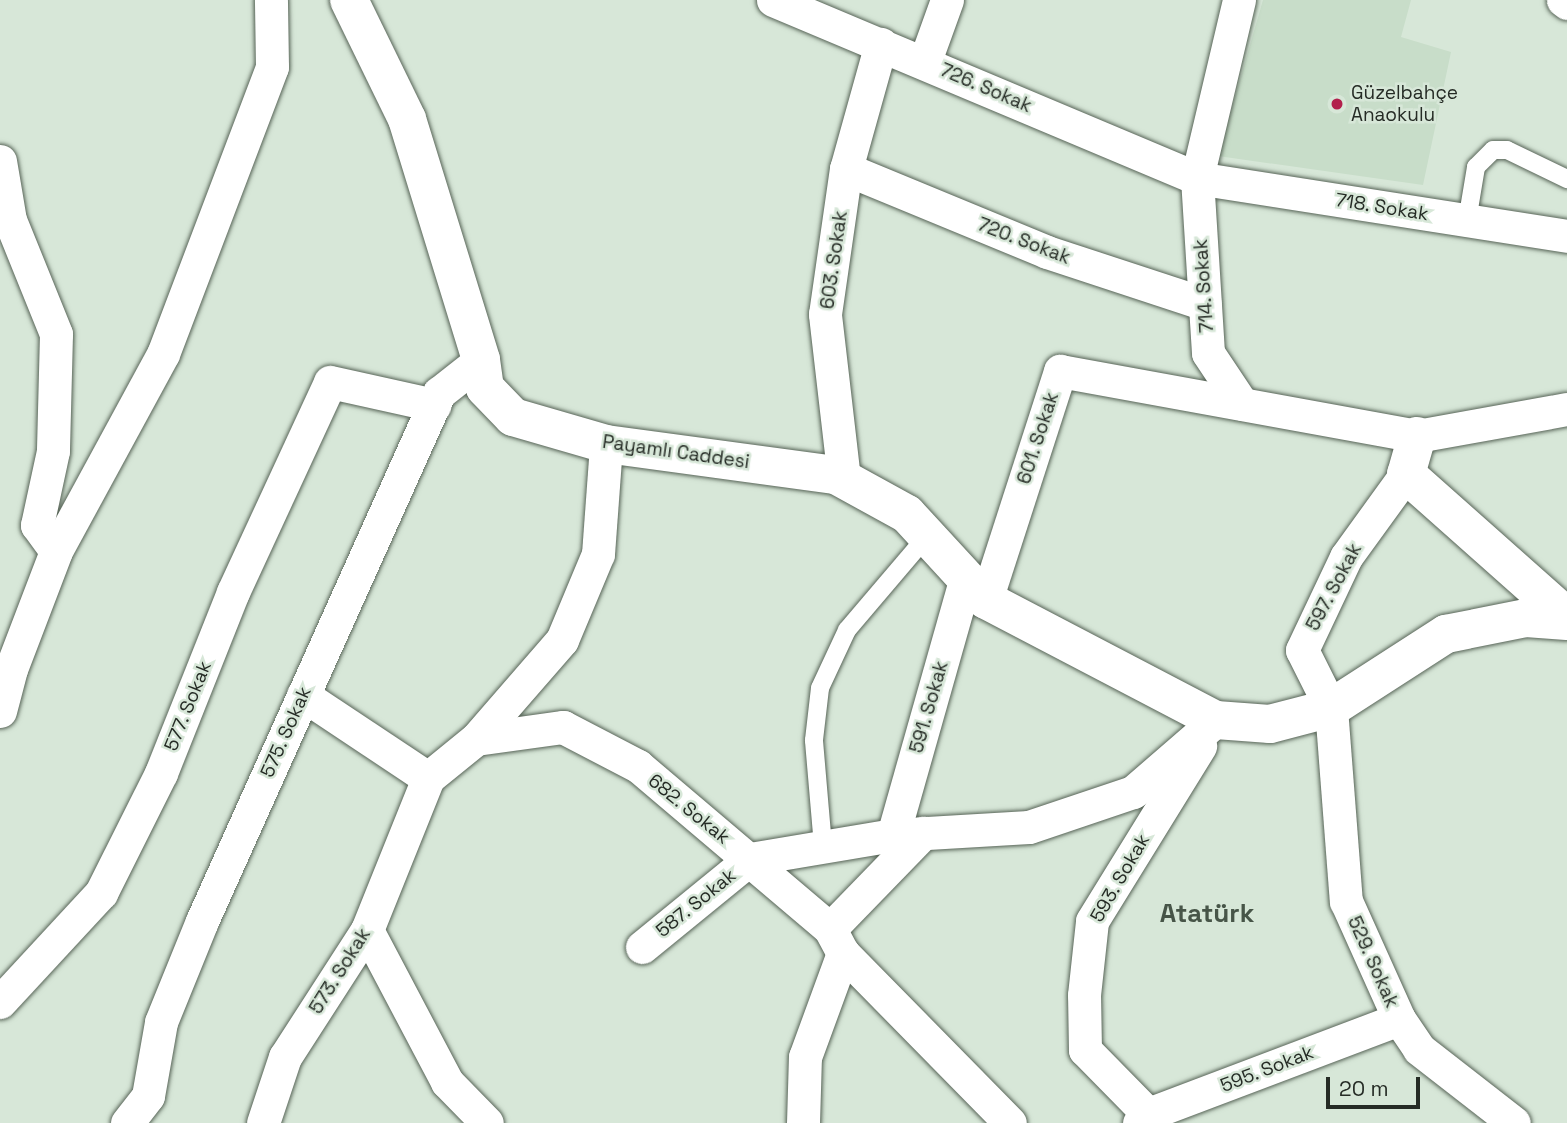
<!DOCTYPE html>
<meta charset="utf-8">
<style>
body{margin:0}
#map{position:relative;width:1567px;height:1123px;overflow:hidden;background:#d7e7d8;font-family:"Space Grotesk",sans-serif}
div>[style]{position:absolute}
.built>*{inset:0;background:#c8ddc9}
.roads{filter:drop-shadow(0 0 2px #576457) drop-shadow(0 0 2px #576457)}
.lane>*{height:18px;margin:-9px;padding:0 9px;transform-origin:9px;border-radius:9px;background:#fff}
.street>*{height:33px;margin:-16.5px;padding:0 16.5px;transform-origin:16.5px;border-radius:16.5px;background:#fff}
.secondary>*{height:38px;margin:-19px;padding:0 19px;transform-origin:19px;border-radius:19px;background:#fff}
.dots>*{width:19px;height:19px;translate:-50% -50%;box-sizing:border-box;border:4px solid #d7e7d8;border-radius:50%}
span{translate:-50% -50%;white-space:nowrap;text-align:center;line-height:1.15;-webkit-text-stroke:5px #d7e7d8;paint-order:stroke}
.street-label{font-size:19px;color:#252b25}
.poi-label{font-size:19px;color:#252b25}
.left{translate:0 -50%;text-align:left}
.district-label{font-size:26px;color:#475548;font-weight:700}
.scale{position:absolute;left:1326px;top:1077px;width:94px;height:32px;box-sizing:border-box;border:4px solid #252b25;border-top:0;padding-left:9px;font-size:21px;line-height:24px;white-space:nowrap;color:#252b25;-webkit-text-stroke:5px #d7e7d8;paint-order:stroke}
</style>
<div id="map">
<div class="built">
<i style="clip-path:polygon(1263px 0,1411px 0,1401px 37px,1451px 52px,1423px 185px,1218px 156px)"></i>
</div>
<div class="roads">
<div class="lane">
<i style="left:1467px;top:221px;width:55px;rotate:-80.5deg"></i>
<i style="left:1476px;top:167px;width:24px;rotate:-45deg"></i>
<i style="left:1493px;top:150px;width:14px"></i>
<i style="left:1507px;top:150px;width:67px;rotate:25.8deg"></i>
<i style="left:823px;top:846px;width:106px;rotate:-94.9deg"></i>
<i style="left:814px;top:740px;width:52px;rotate:-83.4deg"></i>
<i style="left:820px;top:688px;width:64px;rotate:-65deg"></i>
<i style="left:847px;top:630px;width:123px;rotate:-49.6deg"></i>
</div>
<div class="street">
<i style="left:773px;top:0;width:460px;rotate:22.8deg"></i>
<i style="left:1197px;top:178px;width:375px;rotate:8.9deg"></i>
<i style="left:1239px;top:0;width:183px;rotate:103.3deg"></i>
<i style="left:1197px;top:178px;width:175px;rotate:86.4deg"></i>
<i style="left:1208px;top:353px;width:61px;rotate:56.3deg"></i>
<i style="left:1563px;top:0;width:5px;rotate:37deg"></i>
<i style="left:925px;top:61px;width:65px;rotate:-70.2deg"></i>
<i style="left:0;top:161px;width:60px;rotate:80.4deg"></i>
<i style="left:10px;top:220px;width:123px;rotate:68deg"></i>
<i style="left:56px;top:334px;width:117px;rotate:91.5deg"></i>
<i style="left:53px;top:451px;width:76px;rotate:102.2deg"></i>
<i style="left:37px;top:525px;width:32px;rotate:54deg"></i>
<i style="left:846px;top:169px;width:217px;rotate:22.4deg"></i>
<i style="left:1047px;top:252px;width:166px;rotate:18.2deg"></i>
<i style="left:1406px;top:474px;width:102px;rotate:125.9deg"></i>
<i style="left:1346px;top:557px;width:103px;rotate:115.3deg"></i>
<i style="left:1302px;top:650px;width:65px;rotate:63.4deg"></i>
<i style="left:1331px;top:708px;width:194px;rotate:85.6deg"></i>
<i style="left:1346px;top:901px;width:129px;rotate:65.8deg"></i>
<i style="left:1399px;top:1019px;width:36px;rotate:56deg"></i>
<i style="left:1419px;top:1049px;width:120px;rotate:37.9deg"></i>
<i style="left:844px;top:479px;width:166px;rotate:-96.6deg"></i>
<i style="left:825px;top:314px;width:147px;rotate:-81.8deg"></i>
<i style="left:846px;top:169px;width:130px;rotate:-74.4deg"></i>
<i style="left:986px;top:600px;width:241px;rotate:-72.1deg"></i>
<i style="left:1060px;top:371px;width:363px;rotate:10.3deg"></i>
<i style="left:1417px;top:436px;width:152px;rotate:-10.2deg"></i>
<i style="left:303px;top:695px;width:150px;rotate:33.6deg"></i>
<i style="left:0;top:711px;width:43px;rotate:-75.3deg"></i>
<i style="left:11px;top:669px;width:126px;rotate:-69.1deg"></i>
<i style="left:56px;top:551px;width:224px;rotate:-61.5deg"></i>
<i style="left:163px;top:354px;width:307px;rotate:-69.2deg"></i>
<i style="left:272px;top:67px;width:67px;rotate:-90.9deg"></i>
<i style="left:476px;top:739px;width:131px;rotate:-49deg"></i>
<i style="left:562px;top:640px;width:93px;rotate:-67.3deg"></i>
<i style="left:598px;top:554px;width:110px;rotate:-85.8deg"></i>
<i style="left:893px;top:835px;width:265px;rotate:-74.2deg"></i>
<i style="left:830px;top:929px;width:134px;rotate:-45.9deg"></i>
<i style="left:367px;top:930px;width:172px;rotate:62.2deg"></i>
<i style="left:447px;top:1082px;width:57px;rotate:45.7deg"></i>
<i style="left:642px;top:947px;width:139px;rotate:-39.2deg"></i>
<i style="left:750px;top:859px;width:145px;rotate:-9.5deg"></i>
<i style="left:893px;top:835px;width:136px;rotate:-3.4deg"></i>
<i style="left:1029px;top:827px;width:110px;rotate:-18.6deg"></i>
<i style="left:1133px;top:792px;width:110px;rotate:-40.9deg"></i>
<i style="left:0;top:1002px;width:149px;rotate:-47.2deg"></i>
<i style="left:101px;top:893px;width:134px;rotate:-63.4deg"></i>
<i style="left:161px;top:773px;width:195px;rotate:-68.3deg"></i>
<i style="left:233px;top:592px;width:231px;rotate:-65.2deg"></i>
<i style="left:330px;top:382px;width:107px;rotate:12.5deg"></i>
<i style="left:1148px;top:1114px;width:90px;rotate:-134.5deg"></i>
<i style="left:1085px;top:1050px;width:55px;rotate:-91deg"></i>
<i style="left:1084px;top:995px;width:74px;rotate:-83.8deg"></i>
<i style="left:1092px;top:921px;width:206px;rotate:-58.3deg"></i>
<i style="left:127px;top:1123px;width:34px;rotate:-52deg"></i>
<i style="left:148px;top:1096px;width:75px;rotate:-80deg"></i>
<i style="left:161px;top:1022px;width:109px;rotate:-67.9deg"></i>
<i style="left:202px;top:921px;width:579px;rotate:-65.83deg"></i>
<i style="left:439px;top:393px;width:53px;rotate:-38.2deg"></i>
<i style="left:263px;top:1123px;width:70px;rotate:-71.6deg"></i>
<i style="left:285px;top:1057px;width:151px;rotate:-57.2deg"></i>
<i style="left:367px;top:930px;width:164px;rotate:-68.1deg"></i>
<i style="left:428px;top:778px;width:62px;rotate:-39.1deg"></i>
<i style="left:476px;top:739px;width:88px;rotate:-7.9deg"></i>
<i style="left:563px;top:727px;width:85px;rotate:27.5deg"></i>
<i style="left:638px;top:766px;width:252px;rotate:40.3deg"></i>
<i style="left:830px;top:929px;width:27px;rotate:62deg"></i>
<i style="left:843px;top:953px;width:238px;rotate:45.5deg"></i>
<i style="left:803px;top:1123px;width:66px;rotate:-88.3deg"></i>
<i style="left:805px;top:1057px;width:111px;rotate:-69.9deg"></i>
<i style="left:1139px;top:1123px;width:13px;rotate:-45deg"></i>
<i style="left:1148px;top:1114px;width:268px;rotate:-20.7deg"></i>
</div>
<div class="secondary">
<i style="left:349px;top:0;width:132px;rotate:64deg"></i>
<i style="left:407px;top:119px;width:252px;rotate:72.9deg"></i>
<i style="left:481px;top:360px;width:28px;rotate:82deg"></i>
<i style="left:485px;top:388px;width:40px;rotate:46deg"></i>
<i style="left:513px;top:417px;width:97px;rotate:16.2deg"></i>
<i style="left:606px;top:444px;width:232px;rotate:7.7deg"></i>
<i style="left:836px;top:475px;width:81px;rotate:28.8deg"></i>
<i style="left:907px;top:514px;width:117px;rotate:47.4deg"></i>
<i style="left:986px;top:600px;width:259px;rotate:27.6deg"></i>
<i style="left:1216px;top:720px;width:54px;rotate:4.2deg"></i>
<i style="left:1270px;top:724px;width:63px;rotate:-14.7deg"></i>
<i style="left:1331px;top:708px;width:137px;rotate:-32.8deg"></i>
<i style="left:1446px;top:634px;width:82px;rotate:-11.3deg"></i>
<i style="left:1526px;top:618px;width:41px;rotate:4.2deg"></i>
<i style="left:1417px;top:436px;width:40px;rotate:106deg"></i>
<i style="left:1406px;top:474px;width:215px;rotate:41.6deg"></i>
</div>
</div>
<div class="dots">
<i style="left:1337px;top:104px;background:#b2204c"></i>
</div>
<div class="street-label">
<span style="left:986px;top:88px;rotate:23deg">726. Sokak</span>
<span style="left:1382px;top:207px;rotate:9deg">718. Sokak</span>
<span style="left:1024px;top:241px;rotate:21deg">720. Sokak</span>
<span style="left:834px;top:260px;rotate:-82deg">603. Sokak</span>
<span style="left:1204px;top:286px;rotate:-94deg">714. Sokak</span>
<span style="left:1038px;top:438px;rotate:-72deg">601. Sokak</span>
<span style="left:676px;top:452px;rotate:8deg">Payamlı Caddesi</span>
<span style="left:1334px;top:587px;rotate:-62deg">597. Sokak</span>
<span style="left:188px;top:706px;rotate:-68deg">577. Sokak</span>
<span style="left:929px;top:707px;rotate:-74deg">591. Sokak</span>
<span style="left:286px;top:732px;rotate:-66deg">575. Sokak</span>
<span style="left:689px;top:809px;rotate:39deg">682. Sokak</span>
<span style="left:1120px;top:878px;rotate:-60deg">593. Sokak</span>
<span style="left:696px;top:903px;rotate:-39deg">587. Sokak</span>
<span style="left:1373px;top:962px;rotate:66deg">529. Sokak</span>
<span style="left:340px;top:971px;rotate:-58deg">573. Sokak</span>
<span style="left:1267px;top:1069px;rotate:-21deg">595. Sokak</span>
</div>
<div class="poi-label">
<span class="left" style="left:1351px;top:104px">Güzelbahçe<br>Anaokulu</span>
</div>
<div class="district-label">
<span style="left:1207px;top:914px">Atatürk</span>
</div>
<div class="scale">20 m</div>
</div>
